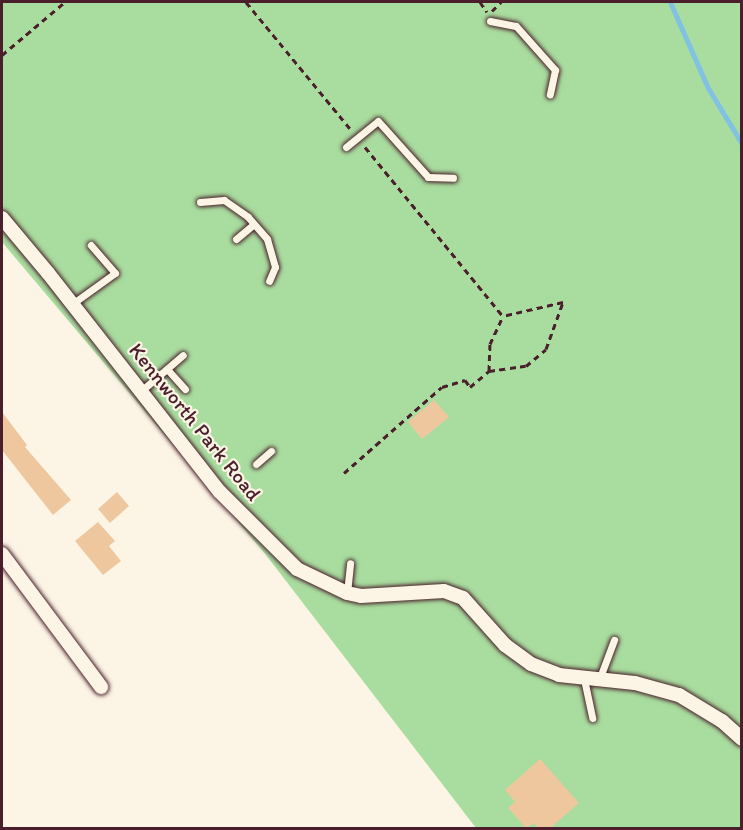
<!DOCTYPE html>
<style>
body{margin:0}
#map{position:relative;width:743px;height:830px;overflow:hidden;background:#fcf5e5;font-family:Itim,sans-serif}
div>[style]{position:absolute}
.green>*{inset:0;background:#a9dd9f}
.stream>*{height:5px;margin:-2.5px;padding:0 2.5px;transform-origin:2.5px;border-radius:2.5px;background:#81c1e2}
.building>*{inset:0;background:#efc79e}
.path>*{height:3px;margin-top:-1.5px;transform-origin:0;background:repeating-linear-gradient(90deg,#4a1f2b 0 6px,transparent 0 10.5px)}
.roads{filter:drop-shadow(0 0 2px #4a1f2b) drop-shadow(0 0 2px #4a1f2b)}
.lane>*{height:7px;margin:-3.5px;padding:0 3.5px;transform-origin:3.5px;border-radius:3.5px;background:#fcf5e5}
.street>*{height:14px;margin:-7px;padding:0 7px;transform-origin:7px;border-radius:7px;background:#fcf5e5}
span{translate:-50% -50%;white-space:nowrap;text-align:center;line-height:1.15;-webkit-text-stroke:4.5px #fcf5e5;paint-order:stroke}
.street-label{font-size:21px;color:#4a1f2b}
.frame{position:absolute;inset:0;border:3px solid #4a1f2b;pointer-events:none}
</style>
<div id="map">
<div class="green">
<i style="clip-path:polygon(2px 2px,741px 2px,741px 828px,476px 828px,266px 555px,2px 242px)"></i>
</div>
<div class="stream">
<i style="left:670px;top:2px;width:94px;rotate:66.2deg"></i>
<i style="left:708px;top:88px;width:66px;rotate:58.7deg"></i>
</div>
<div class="building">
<i style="clip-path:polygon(434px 400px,449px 417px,422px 439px,408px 422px)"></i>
<i style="clip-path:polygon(2px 412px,27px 445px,25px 447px,71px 500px,53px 515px,2px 450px)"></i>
<i style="clip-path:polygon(117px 492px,129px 506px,110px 523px,98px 509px)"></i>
<i style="clip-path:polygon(98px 522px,115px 541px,109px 546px,121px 561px,103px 575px,75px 541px)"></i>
<i style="clip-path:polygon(540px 759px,579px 803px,550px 828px,538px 828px,534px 823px,526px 828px,508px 808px,515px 802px,505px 790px)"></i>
</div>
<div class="path">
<i style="left:246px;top:2px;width:166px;rotate:50.6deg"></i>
<i style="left:480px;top:2px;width:12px;rotate:55deg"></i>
<i style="left:492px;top:11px;width:13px;rotate:-45deg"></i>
<i style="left:2px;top:55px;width:82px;rotate:-40.1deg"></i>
<i style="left:365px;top:147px;width:218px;rotate:50.8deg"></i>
<i style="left:489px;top:371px;width:27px;rotate:-88deg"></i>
<i style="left:490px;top:344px;width:31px;rotate:-65deg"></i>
<i style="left:344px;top:473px;width:130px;rotate:-41.3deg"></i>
<i style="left:442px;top:387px;width:24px;rotate:-17deg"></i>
<i style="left:465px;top:380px;width:9px;rotate:54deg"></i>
<i style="left:470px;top:387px;width:25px;rotate:-40deg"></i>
<i style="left:489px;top:371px;width:37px;rotate:-8deg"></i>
<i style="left:526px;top:366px;width:26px;rotate:-40deg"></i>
<i style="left:546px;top:349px;width:50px;rotate:-70.1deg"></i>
<i style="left:563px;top:302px;width:62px;rotate:166.9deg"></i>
</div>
<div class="roads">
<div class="lane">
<i style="left:490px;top:21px;width:26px;rotate:11deg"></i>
<i style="left:516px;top:26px;width:59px;rotate:48.4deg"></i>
<i style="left:555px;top:70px;width:25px;rotate:102deg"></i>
<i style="left:346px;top:147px;width:41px;rotate:-39.1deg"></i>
<i style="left:378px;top:121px;width:75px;rotate:48.2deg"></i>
<i style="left:428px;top:177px;width:25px;rotate:2deg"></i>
<i style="left:200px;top:202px;width:24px;rotate:-5deg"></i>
<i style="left:224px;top:200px;width:29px;rotate:35deg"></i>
<i style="left:248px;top:217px;width:29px;rotate:49deg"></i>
<i style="left:267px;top:239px;width:29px;rotate:74deg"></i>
<i style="left:275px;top:267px;width:15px;rotate:113deg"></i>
<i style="left:236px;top:239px;width:23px;rotate:-40deg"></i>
<i style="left:72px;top:304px;width:53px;rotate:-35.8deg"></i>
<i style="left:115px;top:273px;width:37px;rotate:-131deg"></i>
<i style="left:167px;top:369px;width:27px;rotate:48deg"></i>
<i style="left:141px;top:391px;width:55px;rotate:-40.6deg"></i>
<i style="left:256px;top:464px;width:20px;rotate:-41deg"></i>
<i style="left:347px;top:593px;width:30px;rotate:-84deg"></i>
<i style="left:584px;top:679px;width:40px;rotate:78deg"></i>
<i style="left:599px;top:680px;width:43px;rotate:-69.4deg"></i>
</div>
<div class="street">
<i style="left:2px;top:218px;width:72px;rotate:50.1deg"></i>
<i style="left:48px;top:273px;width:278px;rotate:51.9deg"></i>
<i style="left:220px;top:492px;width:109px;rotate:45deg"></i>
<i style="left:297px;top:569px;width:55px;rotate:25.6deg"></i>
<i style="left:347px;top:593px;width:14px;rotate:12deg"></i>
<i style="left:361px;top:596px;width:83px;rotate:-3.4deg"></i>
<i style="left:444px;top:591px;width:20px;rotate:20deg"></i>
<i style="left:463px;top:598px;width:63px;rotate:48.2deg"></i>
<i style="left:505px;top:645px;width:32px;rotate:36deg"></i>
<i style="left:531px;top:664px;width:30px;rotate:21deg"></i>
<i style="left:559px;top:675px;width:76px;rotate:6deg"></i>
<i style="left:635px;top:683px;width:46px;rotate:15.3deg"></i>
<i style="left:679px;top:695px;width:50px;rotate:31.2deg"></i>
<i style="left:722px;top:721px;width:27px;rotate:42deg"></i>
<i style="left:2px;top:554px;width:166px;rotate:53.3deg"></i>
</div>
</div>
<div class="street-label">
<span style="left:195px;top:422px;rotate:51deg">Kennworth Park Road</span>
</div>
<div class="frame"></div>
</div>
